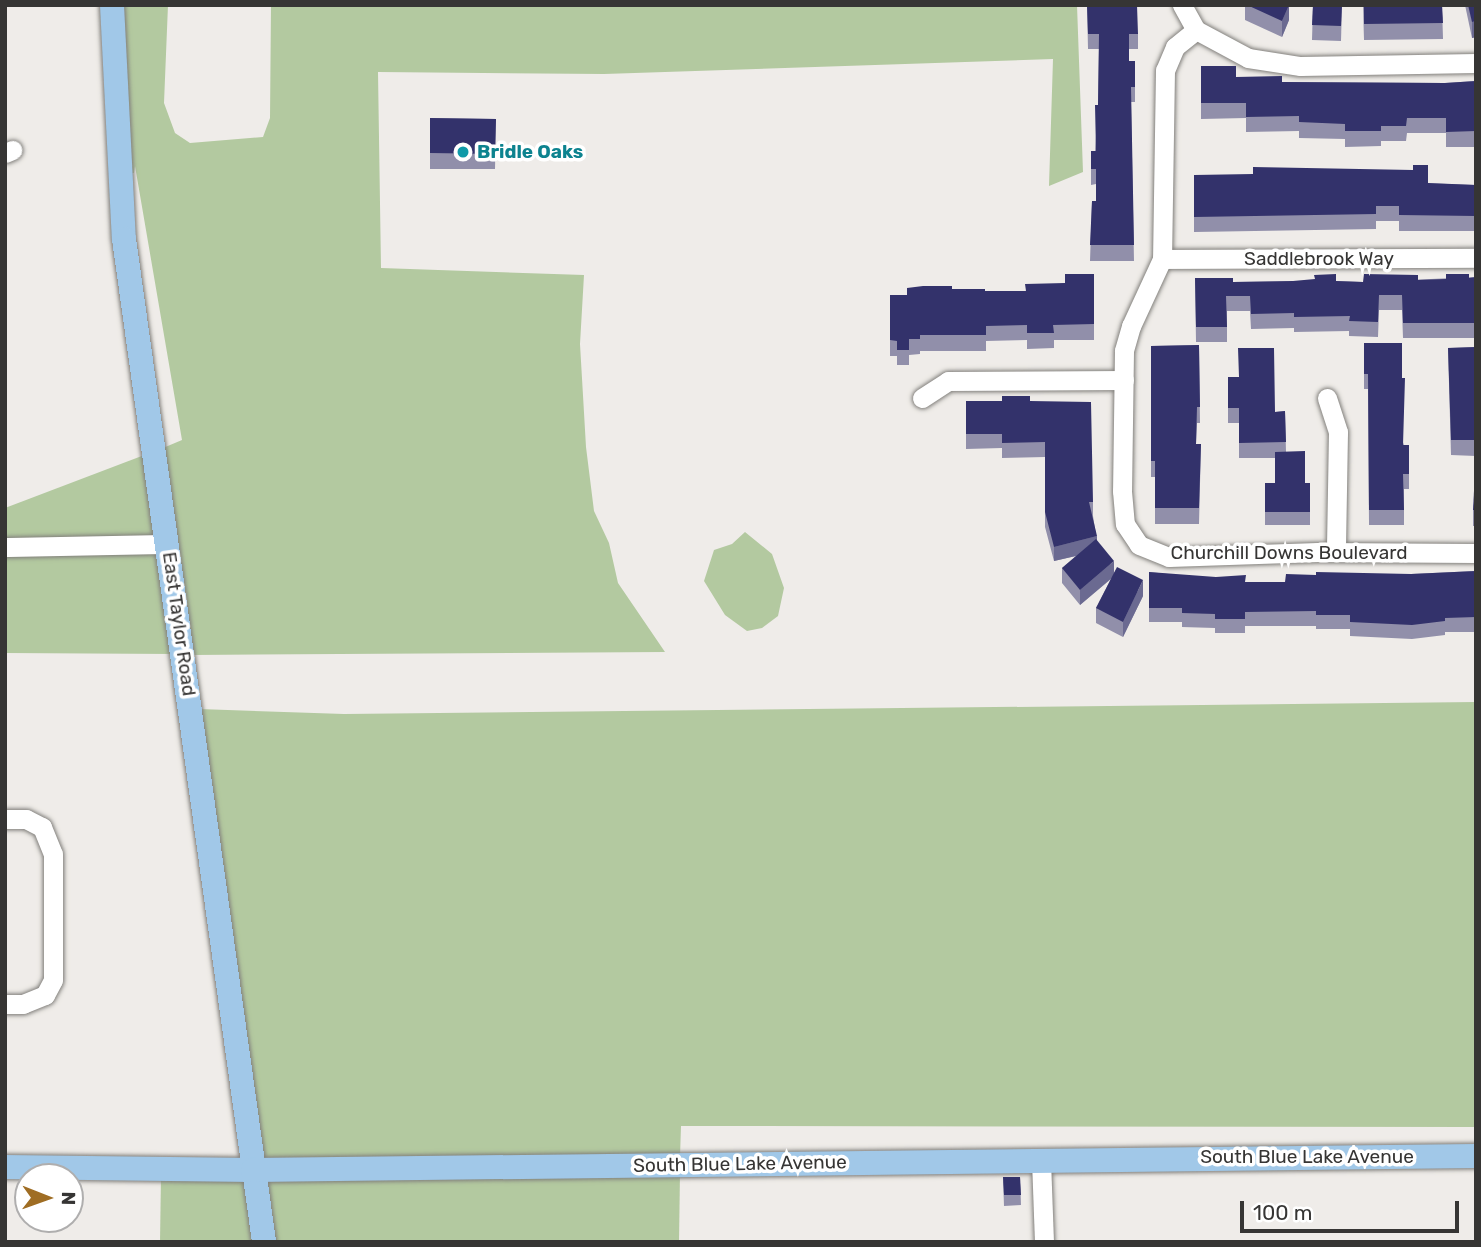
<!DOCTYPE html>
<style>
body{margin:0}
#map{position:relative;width:1481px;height:1247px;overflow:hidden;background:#efece9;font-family:Rubik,sans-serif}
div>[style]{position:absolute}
.green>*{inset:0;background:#b3c9a0}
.roads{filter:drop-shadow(0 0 2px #82807c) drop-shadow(0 0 2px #82807c)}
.minor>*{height:19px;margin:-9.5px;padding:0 9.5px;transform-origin:9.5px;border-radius:9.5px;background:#fff}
.major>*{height:24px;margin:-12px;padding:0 12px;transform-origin:12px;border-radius:12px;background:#a1c8e8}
.wall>*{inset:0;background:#918faa}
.shaded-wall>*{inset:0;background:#6b6a91}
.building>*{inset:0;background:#33326b}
.dots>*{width:19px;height:19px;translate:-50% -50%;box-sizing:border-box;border:4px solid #fff;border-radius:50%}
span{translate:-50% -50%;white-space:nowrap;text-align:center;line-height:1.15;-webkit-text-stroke:7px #fff;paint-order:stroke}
.culture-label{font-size:19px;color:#0d838f;font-weight:700}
.left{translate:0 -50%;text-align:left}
.street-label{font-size:19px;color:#363534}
.frame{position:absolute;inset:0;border:7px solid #363534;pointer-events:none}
.north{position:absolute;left:14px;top:1163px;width:70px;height:70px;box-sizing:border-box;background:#fff;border:2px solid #afaeae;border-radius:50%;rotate:91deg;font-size:19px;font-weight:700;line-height:28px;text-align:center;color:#363534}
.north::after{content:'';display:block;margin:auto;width:24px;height:32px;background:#9f6d23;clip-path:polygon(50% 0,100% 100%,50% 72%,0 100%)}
.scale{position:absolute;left:1240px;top:1201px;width:219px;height:32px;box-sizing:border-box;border:4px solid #363534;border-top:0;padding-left:9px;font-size:21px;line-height:24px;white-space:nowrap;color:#363534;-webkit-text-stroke:5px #fff;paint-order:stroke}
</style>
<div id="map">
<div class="green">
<i style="clip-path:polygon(121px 5px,168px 5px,164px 103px,175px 133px,190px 143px,263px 137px,270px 118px,271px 5px,1077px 5px,1083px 172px,1049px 186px,1053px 59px,604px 74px,378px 72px,381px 268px,584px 275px,580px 344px,586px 447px,594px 511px,609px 543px,618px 583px,665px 652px,192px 655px,163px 448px,182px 440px,135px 166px,134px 173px,128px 173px)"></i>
<i style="clip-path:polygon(147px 454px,158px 537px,5px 539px,5px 508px)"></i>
<i style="clip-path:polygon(745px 532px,772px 554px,784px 588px,778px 616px,762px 628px,747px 631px,725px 615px,704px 581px,714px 550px,732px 544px)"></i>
<i style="clip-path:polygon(160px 552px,174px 654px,5px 653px,5px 554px)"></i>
<i style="clip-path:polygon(1476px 702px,1476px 1127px,681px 1126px,680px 1157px,261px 1162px,199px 709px,344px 714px)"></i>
<i style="clip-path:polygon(680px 1172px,679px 1242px,272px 1242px,263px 1177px)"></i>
<i style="clip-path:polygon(161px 1176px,246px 1177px,255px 1242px,160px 1242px)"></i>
</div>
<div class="roads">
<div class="minor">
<i style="left:1182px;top:5px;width:29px;rotate:61deg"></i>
<i style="left:1196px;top:30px;width:59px;rotate:28.3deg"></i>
<i style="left:1248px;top:58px;width:53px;rotate:8.7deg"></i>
<i style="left:1300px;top:66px;width:176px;rotate:-1deg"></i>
<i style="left:1196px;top:30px;width:27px;rotate:141deg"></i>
<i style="left:1175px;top:47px;width:25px;rotate:113deg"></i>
<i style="left:1165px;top:70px;width:189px;rotate:90.9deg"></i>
<i style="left:1162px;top:259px;width:74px;rotate:114.8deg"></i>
<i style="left:1131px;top:326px;width:26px;rotate:106deg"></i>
<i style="left:1124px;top:351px;width:140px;rotate:90.8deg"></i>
<i style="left:1122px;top:491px;width:33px;rotate:85deg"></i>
<i style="left:1125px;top:524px;width:25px;rotate:56deg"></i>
<i style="left:1139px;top:545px;width:32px;rotate:22deg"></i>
<i style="left:1169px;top:557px;width:149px;rotate:-1.9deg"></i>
<i style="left:1318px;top:552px;width:158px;rotate:0.4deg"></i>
<i style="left:5px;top:153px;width:8px;rotate:-23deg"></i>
<i style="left:1162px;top:259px;width:314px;rotate:-0.2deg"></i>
<i style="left:922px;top:398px;width:31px;rotate:-33deg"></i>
<i style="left:948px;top:381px;width:176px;rotate:-0.3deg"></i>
<i style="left:1327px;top:398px;width:36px;rotate:72deg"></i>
<i style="left:1338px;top:432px;width:120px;rotate:91deg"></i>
<i style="left:5px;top:547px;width:162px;rotate:-1.1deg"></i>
<i style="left:5px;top:819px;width:21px"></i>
<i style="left:26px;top:819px;width:18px;rotate:27deg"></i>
<i style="left:42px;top:827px;width:29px;rotate:68deg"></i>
<i style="left:53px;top:854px;width:126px;rotate:90deg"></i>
<i style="left:53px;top:980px;width:17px;rotate:118deg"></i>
<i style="left:45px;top:995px;width:24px;rotate:158deg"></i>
<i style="left:23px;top:1004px;width:18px;rotate:180deg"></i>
<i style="left:1041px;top:1160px;width:82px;rotate:87.9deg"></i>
</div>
<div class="major">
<i style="left:112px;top:5px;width:234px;rotate:87.1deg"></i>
<i style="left:124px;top:239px;width:1013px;rotate:82.05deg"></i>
<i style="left:5px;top:1167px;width:248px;rotate:0.7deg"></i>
<i style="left:253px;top:1170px;width:1223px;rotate:-0.66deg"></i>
</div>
</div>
<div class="wall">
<i style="clip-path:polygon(1087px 5px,1138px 34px,1138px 49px,1129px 49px,1129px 61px,1135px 61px,1135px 102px,1131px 102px,1134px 261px,1090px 261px,1092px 201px,1096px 201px,1096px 184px,1091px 185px,1091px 151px,1095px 151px,1098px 105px,1099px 49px,1088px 49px)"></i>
<i style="clip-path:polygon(1245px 5px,1289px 5px,1289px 20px,1282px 37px,1245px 20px)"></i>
<i style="clip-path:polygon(1313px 5px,1342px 5px,1341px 41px,1312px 40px)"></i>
<i style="clip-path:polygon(1363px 5px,1442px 5px,1443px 39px,1364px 40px)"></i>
<i style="clip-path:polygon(1465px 5px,1476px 5px,1476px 37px,1472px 38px)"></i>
<i style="clip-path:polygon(1201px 66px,1236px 77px,1282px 82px,1445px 83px,1476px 81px,1476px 147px,1446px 147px,1446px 133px,1407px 133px,1406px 141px,1381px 141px,1381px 146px,1345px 147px,1345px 139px,1299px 138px,1299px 131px,1246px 132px,1246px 118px,1201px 119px)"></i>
<i style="clip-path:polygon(430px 118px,496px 119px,495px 169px,430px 169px)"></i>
<i style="clip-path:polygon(1194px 175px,1476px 185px,1476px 231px,1399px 231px,1399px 221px,1376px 221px,1376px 229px,1194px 232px)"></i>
<i style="clip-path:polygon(1094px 274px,1094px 340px,1054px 340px,1054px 348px,1027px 349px,1027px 340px,986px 341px,986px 351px,920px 351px,920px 354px,909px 355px,909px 365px,897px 365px,897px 356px,890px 356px,890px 295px,907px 295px,952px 289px,985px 291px,1025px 291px,1065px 283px)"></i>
<i style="clip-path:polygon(1476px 277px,1476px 338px,1403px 338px,1402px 310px,1379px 310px,1378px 337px,1349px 336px,1349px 331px,1294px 332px,1294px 328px,1251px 329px,1250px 311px,1227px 311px,1227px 342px,1196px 342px,1195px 278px,1233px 282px,1336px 281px,1363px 282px)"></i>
<i style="clip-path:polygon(1364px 343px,1404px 445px,1409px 445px,1409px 489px,1404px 489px,1404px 525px,1369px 525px,1368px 389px,1364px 389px)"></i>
<i style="clip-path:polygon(1199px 345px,1200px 423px,1197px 423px,1196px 444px,1201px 444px,1199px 524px,1155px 524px,1155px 477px,1151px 477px,1151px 346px)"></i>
<i style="clip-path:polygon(1476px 347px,1476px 456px,1451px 455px,1448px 348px)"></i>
<i style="clip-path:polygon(1228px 377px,1275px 412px,1285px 411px,1286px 452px,1305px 483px,1310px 483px,1310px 525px,1265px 525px,1265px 483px,1275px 483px,1275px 458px,1239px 458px,1239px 423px,1228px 423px)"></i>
<i style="clip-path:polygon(966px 401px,1030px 401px,1093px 502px,1093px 516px,1097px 541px,1114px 572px,1143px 596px,1123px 637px,1096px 623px,1096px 608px,1111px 579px,1080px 605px,1062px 583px,1062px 568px,1076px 556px,1054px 561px,1045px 527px,1045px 457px,1002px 458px,1002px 448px,966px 449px)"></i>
<i style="clip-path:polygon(1476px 491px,1476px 526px,1473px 526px,1473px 510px)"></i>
<i style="clip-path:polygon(1476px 571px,1476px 632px,1445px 632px,1445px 635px,1412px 639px,1350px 636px,1350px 629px,1316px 629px,1316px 626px,1245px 626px,1245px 633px,1215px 633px,1215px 628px,1182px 627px,1182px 622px,1149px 622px,1149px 572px,1245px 582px,1285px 582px,1316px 575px,1411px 574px)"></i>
<i style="clip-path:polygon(1003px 1177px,1020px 1177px,1021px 1205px,1004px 1206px)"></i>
</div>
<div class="shaded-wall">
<i style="clip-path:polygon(1289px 5px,1289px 20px,1282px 37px,1282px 21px)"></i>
<i style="clip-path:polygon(1476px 21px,1476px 37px,1472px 38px,1472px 22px)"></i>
<i style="clip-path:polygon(1097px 536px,1097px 551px,1054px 561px,1054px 547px)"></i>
<i style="clip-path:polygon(1114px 561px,1114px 576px,1080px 605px,1080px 590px)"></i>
<i style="clip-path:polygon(1143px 580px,1143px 596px,1123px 637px,1123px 622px)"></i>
</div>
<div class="building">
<i style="clip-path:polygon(1087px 5px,1137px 5px,1138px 34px,1129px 34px,1129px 61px,1135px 61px,1135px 87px,1131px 87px,1134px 245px,1090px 245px,1092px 201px,1096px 201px,1096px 169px,1091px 169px,1091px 151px,1096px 151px,1095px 105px,1098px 105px,1099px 34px,1088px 34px)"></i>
<i style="clip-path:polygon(1247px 5px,1289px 5px,1282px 21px)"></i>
<i style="clip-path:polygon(1313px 5px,1342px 5px,1341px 26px,1312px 25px)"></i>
<i style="clip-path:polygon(1364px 5px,1442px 5px,1443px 23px,1364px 24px)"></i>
<i style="clip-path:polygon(1468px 5px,1476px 5px,1476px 21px,1472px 22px)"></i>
<i style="clip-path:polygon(1201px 66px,1236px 66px,1236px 77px,1282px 76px,1282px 82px,1445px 83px,1476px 81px,1476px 131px,1446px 132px,1446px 118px,1407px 118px,1406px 126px,1381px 126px,1381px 131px,1345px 131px,1345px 124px,1299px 122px,1299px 116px,1246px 117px,1246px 103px,1201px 103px)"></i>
<i style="clip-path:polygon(430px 118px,496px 119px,495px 154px,430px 153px)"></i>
<i style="clip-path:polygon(1413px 165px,1428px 165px,1428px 183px,1476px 185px,1476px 216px,1399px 215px,1399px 206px,1376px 206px,1376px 214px,1194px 217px,1194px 175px,1253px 174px,1253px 167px,1413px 170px)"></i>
<i style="clip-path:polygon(1065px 274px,1094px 274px,1094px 324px,1053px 325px,1054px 333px,1027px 333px,1027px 325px,986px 326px,986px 335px,920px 335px,920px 339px,909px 339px,909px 350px,897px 350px,897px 341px,890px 340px,890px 295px,907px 295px,907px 288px,923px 286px,952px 286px,952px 289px,985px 289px,985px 291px,1026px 291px,1025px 284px,1065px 283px)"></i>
<i style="clip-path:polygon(1336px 274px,1336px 281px,1363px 282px,1364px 274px,1418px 275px,1418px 280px,1446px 279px,1446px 274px,1469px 274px,1469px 278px,1476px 277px,1476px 323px,1403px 323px,1402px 295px,1379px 295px,1378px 322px,1349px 321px,1350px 316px,1294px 317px,1294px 313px,1251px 314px,1250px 296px,1226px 296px,1227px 327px,1196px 327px,1195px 278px,1233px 278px,1233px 282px,1293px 281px,1315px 279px,1314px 275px)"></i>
<i style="clip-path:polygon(1364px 343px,1402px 343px,1402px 378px,1405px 378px,1403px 445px,1409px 445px,1409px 474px,1403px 474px,1404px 510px,1369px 510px,1368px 374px,1364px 374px)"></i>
<i style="clip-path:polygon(1199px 345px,1200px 407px,1197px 407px,1196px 444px,1201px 444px,1199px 508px,1155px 508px,1155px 461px,1151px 461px,1151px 346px)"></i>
<i style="clip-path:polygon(1476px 347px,1476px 440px,1451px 440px,1448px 348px)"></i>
<i style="clip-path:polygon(1238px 348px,1274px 348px,1275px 412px,1285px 411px,1286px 442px,1239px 443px,1239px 408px,1228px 408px,1228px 377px,1239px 377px)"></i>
<i style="clip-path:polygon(1002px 396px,1030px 396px,1030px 401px,1091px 402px,1093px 502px,1089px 502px,1097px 536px,1054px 547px,1045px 512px,1045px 442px,1002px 443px,1002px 434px,966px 434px,966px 401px,1002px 401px)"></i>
<i style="clip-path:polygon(1305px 451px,1305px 483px,1310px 483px,1310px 512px,1265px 512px,1265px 483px,1275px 483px,1275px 452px)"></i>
<i style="clip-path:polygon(1474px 491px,1476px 491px,1476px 510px,1473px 510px)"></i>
<i style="clip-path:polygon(1096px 539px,1114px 561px,1080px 590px,1062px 568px)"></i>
<i style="clip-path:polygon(1117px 567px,1143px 580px,1123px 622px,1096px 608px)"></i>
<i style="clip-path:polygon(1476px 571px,1476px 617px,1445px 618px,1445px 621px,1412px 625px,1350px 622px,1350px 615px,1316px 615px,1316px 611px,1245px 612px,1245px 619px,1215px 619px,1215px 614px,1182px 613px,1182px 608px,1149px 608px,1149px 572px,1216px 577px,1246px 575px,1245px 582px,1285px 582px,1286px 574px,1316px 575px,1316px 572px,1411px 574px)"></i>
<i style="clip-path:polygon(1003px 1177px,1020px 1177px,1021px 1195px,1004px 1195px)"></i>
</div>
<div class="dots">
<i style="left:463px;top:152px;background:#0f9aa8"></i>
</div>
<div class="culture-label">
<span class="left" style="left:477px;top:152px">Bridle Oaks</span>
</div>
<div class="street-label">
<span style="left:1319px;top:259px">Saddlebrook Way</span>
<span style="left:1289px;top:553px">Churchill Downs Boulevard</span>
<span style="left:179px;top:624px;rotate:82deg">East Taylor Road</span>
<span style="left:1307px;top:1157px">South Blue Lake Avenue</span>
<span style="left:740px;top:1164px;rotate:-1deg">South Blue Lake Avenue</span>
</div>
<div class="frame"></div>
<div class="north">N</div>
<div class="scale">100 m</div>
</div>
